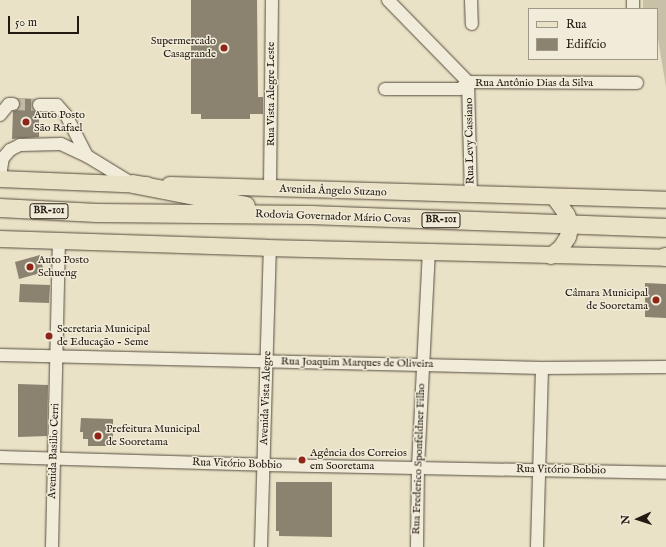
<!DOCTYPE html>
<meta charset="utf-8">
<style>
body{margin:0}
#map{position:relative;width:666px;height:547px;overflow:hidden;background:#eae2c6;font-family:"IM FELL English",serif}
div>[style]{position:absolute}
.green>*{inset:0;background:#c8c0a7}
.building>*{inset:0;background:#8b8270}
.minor-tunnel>*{height:12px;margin-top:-6px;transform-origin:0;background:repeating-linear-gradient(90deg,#c2baa2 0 12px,transparent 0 18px)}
.roads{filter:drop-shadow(0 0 1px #564c3f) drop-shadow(0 0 1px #564c3f)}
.minor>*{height:12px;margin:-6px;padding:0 6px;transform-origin:6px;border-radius:6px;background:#f1ecda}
.major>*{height:16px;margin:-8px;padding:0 8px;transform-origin:8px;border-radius:8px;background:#eae2c6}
.highway>*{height:18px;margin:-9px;padding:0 9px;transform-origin:9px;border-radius:9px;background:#eae2c6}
.dots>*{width:11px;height:11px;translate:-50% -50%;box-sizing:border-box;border:2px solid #f1ecda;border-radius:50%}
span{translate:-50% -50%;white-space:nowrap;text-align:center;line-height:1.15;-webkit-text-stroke:3px #f1ecda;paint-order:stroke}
.shield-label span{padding:1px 3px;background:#f1ecda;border:1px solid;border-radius:3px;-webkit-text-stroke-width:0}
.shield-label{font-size:10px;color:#241a12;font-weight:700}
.poi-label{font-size:11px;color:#241a12}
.right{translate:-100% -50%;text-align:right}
.left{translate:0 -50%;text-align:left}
.street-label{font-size:11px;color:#241a12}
.legend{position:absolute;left:528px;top:8px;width:130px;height:52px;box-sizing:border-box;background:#f1ecda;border:1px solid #9f988a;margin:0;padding:5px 7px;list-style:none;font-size:12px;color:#241a12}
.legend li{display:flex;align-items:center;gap:8px;height:20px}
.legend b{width:20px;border:1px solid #9f988a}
.north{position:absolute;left:618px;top:499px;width:40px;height:40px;-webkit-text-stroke:3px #f1ecda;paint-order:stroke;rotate:267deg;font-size:11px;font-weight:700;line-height:16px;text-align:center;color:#241a12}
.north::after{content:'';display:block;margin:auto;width:14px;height:18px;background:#241a12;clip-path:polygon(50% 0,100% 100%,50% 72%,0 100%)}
.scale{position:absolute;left:8px;top:16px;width:71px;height:18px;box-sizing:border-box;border:2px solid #241a12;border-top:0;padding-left:5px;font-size:12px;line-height:14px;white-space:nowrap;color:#241a12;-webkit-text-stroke:3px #f1ecda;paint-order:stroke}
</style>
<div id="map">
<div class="green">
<i style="clip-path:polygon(643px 0,666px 0,666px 87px,657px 33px,657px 9px,643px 9px)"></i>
</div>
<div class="building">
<i style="clip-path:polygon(191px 0,257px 0,258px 97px,263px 97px,263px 114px,250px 114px,250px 119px,201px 119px,201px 114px,191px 114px)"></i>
<i style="clip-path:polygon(17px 98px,35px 99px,32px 105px,35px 111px,39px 112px,39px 137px,12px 139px,13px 111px,17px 110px,20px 104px)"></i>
<i style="clip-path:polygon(40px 255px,44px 272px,19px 279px,15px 262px)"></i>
<i style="clip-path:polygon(645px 283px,666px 284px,666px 318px,645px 317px)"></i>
<i style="clip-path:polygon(20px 284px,50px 285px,49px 303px,19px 302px)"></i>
<i style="clip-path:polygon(18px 384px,48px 385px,47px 436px,18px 437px)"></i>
<i style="clip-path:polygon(81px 418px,113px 419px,113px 446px,88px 446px,88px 439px,83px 439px,83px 432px,80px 432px)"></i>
<i style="clip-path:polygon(276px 482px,332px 482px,332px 537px,279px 536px,279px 531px,276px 531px)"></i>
</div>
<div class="minor-tunnel">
<i style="left:13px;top:104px;width:26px;rotate:2deg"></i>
</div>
<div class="roads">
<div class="minor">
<i style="left:388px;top:0;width:115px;rotate:45.7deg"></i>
<i style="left:468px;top:82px;width:113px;rotate:88.5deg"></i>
<i style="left:471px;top:0;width:24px;rotate:88deg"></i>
<i style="left:633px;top:0;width:9px;rotate:90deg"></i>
<i style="left:385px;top:89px;width:75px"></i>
<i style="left:460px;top:89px;width:11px;rotate:-41deg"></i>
<i style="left:468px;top:82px;width:169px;rotate:0.3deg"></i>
<i style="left:39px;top:105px;width:18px"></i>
<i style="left:57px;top:105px;width:13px;rotate:48deg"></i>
<i style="left:66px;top:115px;width:46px;rotate:62.9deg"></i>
<i style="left:0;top:115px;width:14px;rotate:-51deg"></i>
<i style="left:9px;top:104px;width:4px"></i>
<i style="left:0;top:176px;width:18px;rotate:-81deg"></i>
<i style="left:3px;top:158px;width:11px;rotate:-49deg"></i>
<i style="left:10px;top:150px;width:11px;rotate:-27deg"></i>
<i style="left:20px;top:145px;width:41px;rotate:-1.4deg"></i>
<i style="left:61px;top:144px;width:29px;rotate:25deg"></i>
<i style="left:87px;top:156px;width:54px;rotate:31.3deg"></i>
<i style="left:270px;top:189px;width:189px;rotate:-89.4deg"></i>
<i style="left:0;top:355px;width:542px;rotate:1.37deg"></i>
<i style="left:542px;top:368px;width:124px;rotate:-0.5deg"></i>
<i style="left:0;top:457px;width:264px;rotate:1.7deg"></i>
<i style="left:264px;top:465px;width:402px;rotate:1.1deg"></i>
<i style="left:52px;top:547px;width:306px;rotate:-88.7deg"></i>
<i style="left:261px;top:547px;width:299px;rotate:-88.3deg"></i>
<i style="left:417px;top:547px;width:80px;rotate:-89.3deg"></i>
<i style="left:418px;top:467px;width:215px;rotate:-87.1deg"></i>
<i style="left:537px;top:547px;width:179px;rotate:-88.4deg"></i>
</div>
<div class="major">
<i style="left:0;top:179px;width:147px;rotate:2.3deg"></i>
<i style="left:170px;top:185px;width:496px;rotate:1.7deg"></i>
<i style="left:0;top:239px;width:266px;rotate:1.9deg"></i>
<i style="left:266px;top:248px;width:400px;rotate:1.4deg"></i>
<i style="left:551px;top:256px;width:13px;rotate:-39deg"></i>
<i style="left:561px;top:248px;width:13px;rotate:-58deg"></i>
<i style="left:568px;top:237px;width:12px;rotate:-76deg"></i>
<i style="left:571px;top:225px;width:11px;rotate:-112deg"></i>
<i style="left:567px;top:215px;width:21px;rotate:-125deg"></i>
</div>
<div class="highway">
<i style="left:133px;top:184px;width:115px;rotate:11deg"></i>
<i style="left:0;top:208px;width:97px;rotate:3deg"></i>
<i style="left:97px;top:213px;width:215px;rotate:0.5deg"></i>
<i style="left:312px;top:215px;width:354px;rotate:2.1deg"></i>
<i style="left:665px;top:257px;width:1px"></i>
</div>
</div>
<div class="dots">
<i style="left:224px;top:48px;background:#8f2418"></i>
<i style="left:26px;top:122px;background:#8f2418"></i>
<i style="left:30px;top:267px;background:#8f2418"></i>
<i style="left:656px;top:300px;background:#8f2418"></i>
<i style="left:49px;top:336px;background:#8f2418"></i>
<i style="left:98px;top:436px;background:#8f2418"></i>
<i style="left:302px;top:460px;background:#8f2418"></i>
</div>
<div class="shield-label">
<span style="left:49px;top:211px">BR-101</span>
<span style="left:441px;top:220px">BR-101</span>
</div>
<div class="poi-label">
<span class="right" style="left:216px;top:48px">Supermercado<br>Casagrande</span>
<span class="left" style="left:34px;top:122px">Auto Posto<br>São Rafael</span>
<span class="left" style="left:38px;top:267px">Auto Posto<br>Schueng</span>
<span class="right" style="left:648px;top:300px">Câmara Municipal<br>de Sooretama</span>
<span class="left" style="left:57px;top:336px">Secretaria Municipal<br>de Educação - Seme</span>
<span class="left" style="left:106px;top:436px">Prefeitura Municipal<br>de Sooretama</span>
<span class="left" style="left:310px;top:460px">Agência dos Correios<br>em Sooretama</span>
</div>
<div class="street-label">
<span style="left:534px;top:83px">Rua Antônio Dias da Silva</span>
<span style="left:271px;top:94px;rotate:-90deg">Rua Vista Alegre Leste</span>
<span style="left:470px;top:141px;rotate:-91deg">Rua Levy Cassiano</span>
<span style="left:333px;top:191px;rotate:2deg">Avenida Ângelo Suzano</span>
<span style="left:333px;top:217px;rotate:2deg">Rodovia Governador Mário Covas</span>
<span style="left:357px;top:363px;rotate:1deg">Rua Joaquim Marques de Oliveira</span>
<span style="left:266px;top:398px;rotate:-88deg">Avenida Vista Alegre</span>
<span style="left:54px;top:451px;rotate:-88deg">Avenida Basilio Cerri</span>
<span style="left:419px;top:459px;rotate:-88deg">Rua Frederico Sponfeldner Filho</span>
<span style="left:237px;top:464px;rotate:2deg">Rua Vitório Bobbio</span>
<span style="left:561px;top:470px;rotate:1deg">Rua Vitório Bobbio</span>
</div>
<ul class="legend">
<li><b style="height:5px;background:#eae2c6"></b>Rua</li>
<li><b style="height:11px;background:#8b8270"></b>Edifício</li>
</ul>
<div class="north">N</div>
<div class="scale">50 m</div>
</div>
